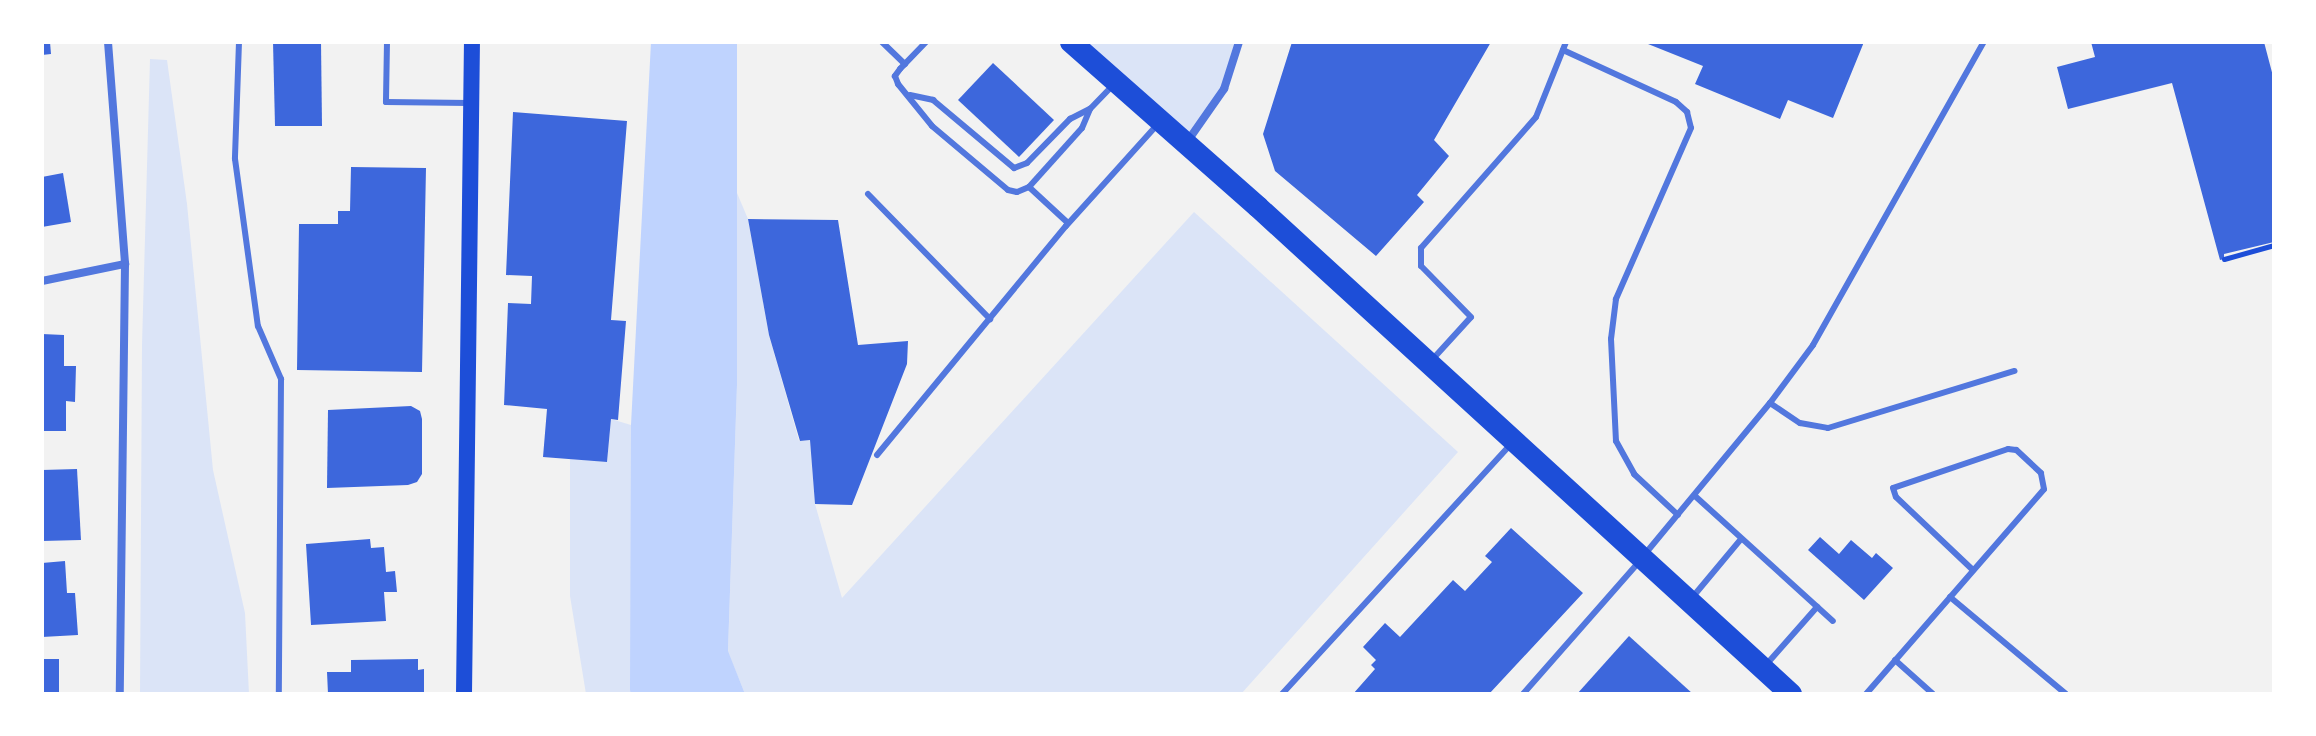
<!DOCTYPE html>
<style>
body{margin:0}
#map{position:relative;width:2316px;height:736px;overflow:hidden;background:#f2f2f2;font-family:"Source Sans 3",sans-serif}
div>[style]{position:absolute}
.green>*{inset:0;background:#dbe4f7}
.water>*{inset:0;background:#bfd3fe}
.building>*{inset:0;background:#3d67dc}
.path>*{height:5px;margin:-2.5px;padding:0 2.5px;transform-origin:2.5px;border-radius:2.5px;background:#1d4ed8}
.service>*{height:6px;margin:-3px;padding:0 3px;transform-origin:3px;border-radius:3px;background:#5277de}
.minor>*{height:8px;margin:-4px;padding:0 4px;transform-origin:4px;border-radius:4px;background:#5277de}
.secondary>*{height:16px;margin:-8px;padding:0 8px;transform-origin:8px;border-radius:8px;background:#1d4ed8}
.trunk>*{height:22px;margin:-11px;padding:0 11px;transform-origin:11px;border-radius:11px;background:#1d4ed8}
span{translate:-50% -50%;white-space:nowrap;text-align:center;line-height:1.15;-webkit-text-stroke:8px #fff;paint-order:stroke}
.frame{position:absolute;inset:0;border:44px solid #fff;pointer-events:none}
</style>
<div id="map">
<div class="green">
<i style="clip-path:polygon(1071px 42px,1239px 42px,1224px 89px,1187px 143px)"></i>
<i style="clip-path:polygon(150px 59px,167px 60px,187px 204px,213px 470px,245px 613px,249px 694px,140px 694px,142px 345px)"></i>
<i style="clip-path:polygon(737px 193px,748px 219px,769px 335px,799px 441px,810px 440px,815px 504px,842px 598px,1194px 212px,1458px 452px,1241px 694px,745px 694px,728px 652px,737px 385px)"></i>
<i style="clip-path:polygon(611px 419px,631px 425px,631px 694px,586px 694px,570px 596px,570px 459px,607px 462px)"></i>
</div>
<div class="water">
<i style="clip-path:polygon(651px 42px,737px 42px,737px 385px,728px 651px,745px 694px,631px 694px,630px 690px,631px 425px)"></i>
</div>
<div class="building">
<i style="clip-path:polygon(42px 42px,50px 42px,51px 54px,42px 55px)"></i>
<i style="clip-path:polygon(273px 42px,321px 42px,322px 126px,275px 126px)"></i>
<i style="clip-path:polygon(1292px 42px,1491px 42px,1434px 140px,1449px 156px,1417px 195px,1424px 202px,1376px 256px,1275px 171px,1263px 134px)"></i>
<i style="clip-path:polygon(1643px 42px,1864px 42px,1833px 118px,1788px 100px,1780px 119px,1695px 84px,1703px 66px)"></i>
<i style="clip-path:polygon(2091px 42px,2264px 42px,2274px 80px,2274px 242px,2224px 254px,2224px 259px,2220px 260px,2172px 83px,2068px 109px,2057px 67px,2095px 57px)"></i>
<i style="clip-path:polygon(993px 63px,1054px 120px,1019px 157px,958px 100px)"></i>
<i style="clip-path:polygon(513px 112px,627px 121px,611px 320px,626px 321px,618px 420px,611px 419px,607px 462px,543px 457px,547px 409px,504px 405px,508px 303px,531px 304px,532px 276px,506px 275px)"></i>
<i style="clip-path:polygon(351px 167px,426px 168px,422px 372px,297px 370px,299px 224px,338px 224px,338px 211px,350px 211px)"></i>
<i style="clip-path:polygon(63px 173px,71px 222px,42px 227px,42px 177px)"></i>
<i style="clip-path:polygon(748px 219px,838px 220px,858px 345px,908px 341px,907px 364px,852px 505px,815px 504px,810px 440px,800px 441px,769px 335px)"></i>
<i style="clip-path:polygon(42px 334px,64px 335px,64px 366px,76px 366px,75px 402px,66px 401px,66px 431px,42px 431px)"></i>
<i style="clip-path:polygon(411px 406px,420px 411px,422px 419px,422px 474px,417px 482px,408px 485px,327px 488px,328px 410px)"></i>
<i style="clip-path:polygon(77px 469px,81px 540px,42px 541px,42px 470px)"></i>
<i style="clip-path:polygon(1511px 528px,1583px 593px,1489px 694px,1353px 694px,1375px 669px,1371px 665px,1376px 660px,1363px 647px,1385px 623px,1400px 637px,1453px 580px,1465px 591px,1492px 562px,1485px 556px)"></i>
<i style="clip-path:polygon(1820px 537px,1839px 554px,1851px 540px,1872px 558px,1876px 553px,1893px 568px,1864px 600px,1808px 550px)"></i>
<i style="clip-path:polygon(370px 539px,371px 548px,384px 547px,386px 572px,395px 571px,397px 592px,384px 592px,386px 621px,311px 625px,306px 544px)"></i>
<i style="clip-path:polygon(65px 561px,67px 593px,75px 593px,78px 635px,42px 637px,42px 563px)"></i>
<i style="clip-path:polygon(1629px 636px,1693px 694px,1577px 694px)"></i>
<i style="clip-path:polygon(42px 659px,59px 659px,59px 694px,42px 694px)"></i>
<i style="clip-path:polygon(418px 659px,418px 670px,424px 669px,424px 694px,328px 694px,327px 672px,351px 672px,351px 660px)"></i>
</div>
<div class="path">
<i style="left:2224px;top:259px;width:52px;rotate:-15.6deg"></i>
</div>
<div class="service">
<i style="left:239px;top:42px;width:117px;rotate:92deg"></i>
<i style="left:235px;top:159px;width:169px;rotate:82.2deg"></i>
<i style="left:258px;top:326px;width:58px;rotate:66.5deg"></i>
<i style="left:281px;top:379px;width:315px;rotate:90.4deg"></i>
<i style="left:387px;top:42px;width:60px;rotate:91deg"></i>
<i style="left:386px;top:102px;width:83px;rotate:0.7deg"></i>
<i style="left:882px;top:42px;width:32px;rotate:44deg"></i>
<i style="left:926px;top:42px;width:37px;rotate:134deg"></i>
<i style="left:900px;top:69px;width:9px;rotate:126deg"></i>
<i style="left:895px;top:76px;width:9px;rotate:69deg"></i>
<i style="left:898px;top:84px;width:54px;rotate:51deg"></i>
<i style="left:932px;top:126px;width:99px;rotate:40.1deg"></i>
<i style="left:1008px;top:190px;width:9px;rotate:13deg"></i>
<i style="left:1017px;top:192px;width:13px;rotate:-23deg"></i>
<i style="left:1029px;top:187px;width:79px;rotate:-48.1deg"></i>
<i style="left:1082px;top:128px;width:21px;rotate:-67deg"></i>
<i style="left:1090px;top:109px;width:33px;rotate:-46deg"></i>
<i style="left:1563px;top:50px;width:124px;rotate:24.7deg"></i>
<i style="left:1676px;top:102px;width:15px;rotate:42deg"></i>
<i style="left:1687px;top:112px;width:16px;rotate:76deg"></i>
<i style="left:1691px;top:128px;width:187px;rotate:113.7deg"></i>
<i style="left:1616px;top:299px;width:40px;rotate:97.1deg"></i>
<i style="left:1611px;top:339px;width:102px;rotate:87.2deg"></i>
<i style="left:1616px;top:441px;width:38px;rotate:61deg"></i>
<i style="left:1634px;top:474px;width:60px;rotate:43deg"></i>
<i style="left:910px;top:95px;width:24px;rotate:12deg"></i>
<i style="left:933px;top:100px;width:106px;rotate:40deg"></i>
<i style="left:1014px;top:168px;width:14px;rotate:-21deg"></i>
<i style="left:1027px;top:163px;width:62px;rotate:-45.7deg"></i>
<i style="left:1070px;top:119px;width:22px;rotate:-27deg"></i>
<i style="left:1029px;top:187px;width:53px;rotate:42.7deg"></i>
<i style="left:868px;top:194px;width:175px;rotate:45.7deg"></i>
<i style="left:1431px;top:361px;width:59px;rotate:-47.7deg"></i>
<i style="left:1471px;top:317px;width:71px;rotate:-134.4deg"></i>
<i style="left:1421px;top:266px;width:18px;rotate:-90deg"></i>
<i style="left:1421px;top:248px;width:174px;rotate:-48.7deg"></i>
<i style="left:1536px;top:117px;width:81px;rotate:-68.2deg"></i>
<i style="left:1770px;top:403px;width:36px;rotate:34deg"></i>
<i style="left:1800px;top:423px;width:28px;rotate:10deg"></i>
<i style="left:1828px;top:428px;width:195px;rotate:-17deg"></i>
<i style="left:877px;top:455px;width:297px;rotate:-50.5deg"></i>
<i style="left:1066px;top:226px;width:137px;rotate:-48deg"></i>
<i style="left:1695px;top:496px;width:186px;rotate:42.2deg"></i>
<i style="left:1645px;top:554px;width:196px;rotate:-50.4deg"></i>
<i style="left:1770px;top:403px;width:72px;rotate:-53.4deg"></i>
<i style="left:1813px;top:345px;width:348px;rotate:-60.6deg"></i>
<i style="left:1950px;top:597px;width:151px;rotate:39.9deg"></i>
<i style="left:1691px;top:599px;width:78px;rotate:-50.2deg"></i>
<i style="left:1895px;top:660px;width:51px;rotate:41.8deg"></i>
<i style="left:1765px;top:666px;width:79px;rotate:-48.6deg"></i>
<i style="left:1282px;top:694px;width:340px;rotate:-47.5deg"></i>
<i style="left:1523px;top:694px;width:174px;rotate:-48.7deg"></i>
<i style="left:1866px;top:694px;width:271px;rotate:-49deg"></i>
<i style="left:2044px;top:489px;width:16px;rotate:-101deg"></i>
<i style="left:2041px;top:473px;width:34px;rotate:-137deg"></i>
<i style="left:2016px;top:450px;width:8px;rotate:-173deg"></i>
<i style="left:2008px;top:449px;width:121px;rotate:161.3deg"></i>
<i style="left:1893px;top:488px;width:9px;rotate:72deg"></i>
<i style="left:1896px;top:497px;width:106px;rotate:43.5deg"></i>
</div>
<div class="minor">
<i style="left:108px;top:42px;width:223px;rotate:85.6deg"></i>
<i style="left:125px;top:264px;width:430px;rotate:90.7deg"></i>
<i style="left:1187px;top:142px;width:65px;rotate:-55.1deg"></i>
<i style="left:1224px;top:89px;width:49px;rotate:-72.3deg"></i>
<i style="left:42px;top:281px;width:85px;rotate:-11.6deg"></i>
</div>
<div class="secondary">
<i style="left:464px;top:694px;width:652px;rotate:-89.3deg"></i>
</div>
<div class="trunk">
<i style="left:1071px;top:42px;width:249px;rotate:41.4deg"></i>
<i style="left:1258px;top:207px;width:722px;rotate:42.42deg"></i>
</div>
<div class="frame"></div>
</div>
